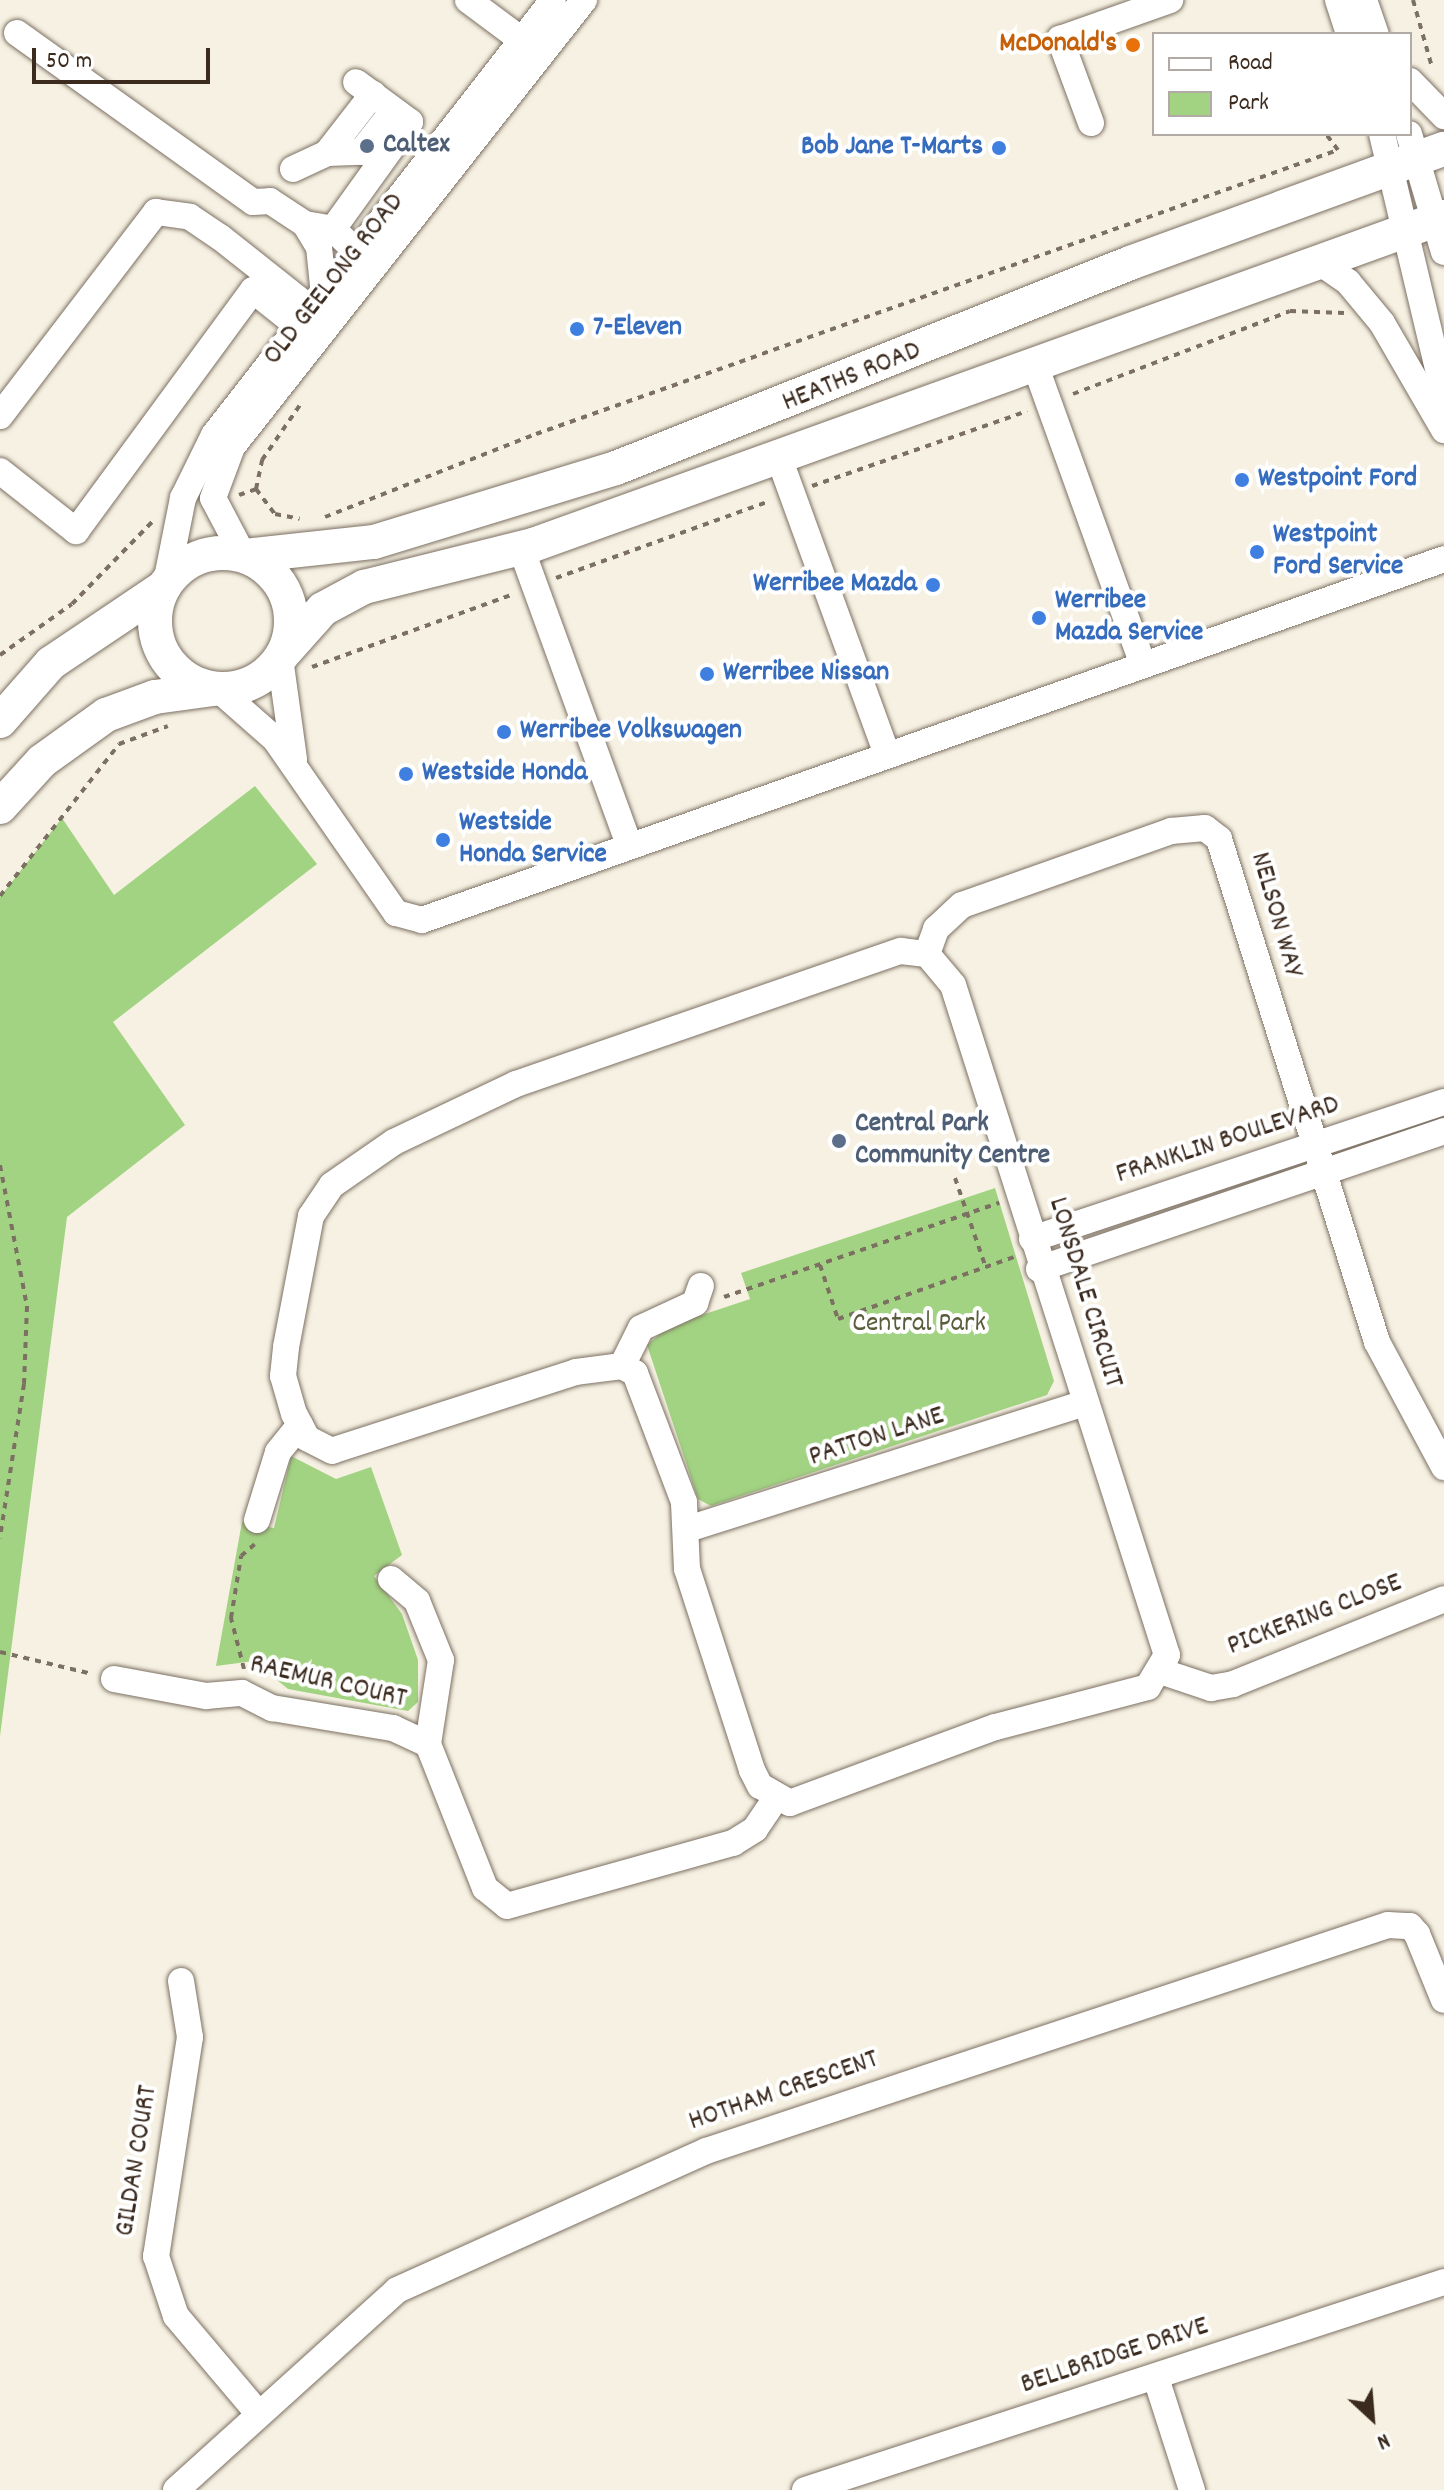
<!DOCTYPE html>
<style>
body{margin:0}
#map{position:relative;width:1444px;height:2490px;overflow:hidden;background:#f6f1e2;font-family:Dekko,sans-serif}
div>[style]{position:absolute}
.green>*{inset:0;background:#a2d382}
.path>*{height:4px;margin-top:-2px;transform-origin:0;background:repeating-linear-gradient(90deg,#7c7063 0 6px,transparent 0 12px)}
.roads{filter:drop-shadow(0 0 2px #7c7063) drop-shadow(0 0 2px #7c7063)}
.minor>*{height:26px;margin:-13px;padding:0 13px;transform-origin:13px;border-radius:13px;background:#fff}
.major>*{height:34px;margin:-17px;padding:0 17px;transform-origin:17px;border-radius:17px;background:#fff}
.major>.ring{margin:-17px;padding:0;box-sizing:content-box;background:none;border:34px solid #fff;border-radius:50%}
.dots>*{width:22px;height:22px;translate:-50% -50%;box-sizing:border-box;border:4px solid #fff;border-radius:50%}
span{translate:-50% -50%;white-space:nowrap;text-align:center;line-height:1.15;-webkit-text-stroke:8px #fff;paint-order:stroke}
.food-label{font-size:28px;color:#c56008;font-weight:700}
.right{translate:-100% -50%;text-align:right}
.service-label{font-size:28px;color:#4e5e75;font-weight:700}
.left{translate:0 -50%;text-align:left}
.shop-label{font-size:28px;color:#366cbe;font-weight:700}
.street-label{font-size:28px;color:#3b2a1e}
.park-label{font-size:28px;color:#5a5d3c}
.legend{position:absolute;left:1152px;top:32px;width:260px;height:104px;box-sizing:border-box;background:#fff;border:2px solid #b1aaa5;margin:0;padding:10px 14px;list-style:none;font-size:24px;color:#3b2a1e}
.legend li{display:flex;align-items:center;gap:16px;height:40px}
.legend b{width:40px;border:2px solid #b1aaa5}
.north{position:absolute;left:1332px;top:2378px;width:80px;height:80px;-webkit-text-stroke:6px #fff;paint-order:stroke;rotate:154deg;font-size:22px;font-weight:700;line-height:32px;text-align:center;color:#3b2a1e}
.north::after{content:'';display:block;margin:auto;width:28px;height:36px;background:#3b2a1e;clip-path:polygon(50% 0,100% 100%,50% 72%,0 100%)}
.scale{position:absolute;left:32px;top:48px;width:178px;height:36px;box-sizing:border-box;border:4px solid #3b2a1e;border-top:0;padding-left:10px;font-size:24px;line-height:28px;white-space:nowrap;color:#3b2a1e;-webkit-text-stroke:6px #fff;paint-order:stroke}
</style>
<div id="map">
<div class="green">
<i style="clip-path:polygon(255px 786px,317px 864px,113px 1022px,185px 1125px,67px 1217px,0 1736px,0 897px,62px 818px,114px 895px)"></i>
<i style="clip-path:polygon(995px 1188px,1054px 1381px,1047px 1395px,711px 1506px,698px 1499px,647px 1345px,669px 1326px,750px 1299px,741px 1273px)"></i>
<i style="clip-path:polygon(291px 1456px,336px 1479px,371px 1467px,402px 1555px,374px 1576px,402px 1614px,418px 1660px,418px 1702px,408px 1711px,288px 1689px,254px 1661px,216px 1666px,242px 1522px,274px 1528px)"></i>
</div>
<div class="path">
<i style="left:1413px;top:0;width:70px;rotate:74.2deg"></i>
<i style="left:1073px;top:394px;width:232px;rotate:-20.9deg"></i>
<i style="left:1290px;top:311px;width:54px;rotate:2.1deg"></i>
<i style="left:812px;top:486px;width:228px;rotate:-19.2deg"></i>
<i style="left:256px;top:489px;width:31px;rotate:53deg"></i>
<i style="left:275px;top:514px;width:25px;rotate:11deg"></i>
<i style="left:239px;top:495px;width:18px;rotate:-19deg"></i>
<i style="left:256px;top:489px;width:30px;rotate:-78deg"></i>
<i style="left:262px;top:460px;width:70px;rotate:-55.4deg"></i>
<i style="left:325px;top:517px;width:227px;rotate:-21.5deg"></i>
<i style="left:536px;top:434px;width:851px;rotate:-19.5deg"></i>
<i style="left:1338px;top:150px;width:20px;rotate:-127deg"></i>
<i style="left:556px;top:578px;width:227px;rotate:-19.8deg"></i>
<i style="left:0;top:655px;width:88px;rotate:-35.3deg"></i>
<i style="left:72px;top:604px;width:117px;rotate:-45.7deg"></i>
<i style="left:312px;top:667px;width:215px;rotate:-19.9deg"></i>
<i style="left:0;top:896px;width:193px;rotate:-51.9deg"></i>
<i style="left:119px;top:744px;width:52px;rotate:-20.2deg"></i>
<i style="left:0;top:1165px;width:144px;rotate:79.2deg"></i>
<i style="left:27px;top:1306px;width:78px;rotate:92.2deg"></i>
<i style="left:24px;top:1384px;width:156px;rotate:98.9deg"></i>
<i style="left:955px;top:1178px;width:95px;rotate:71deg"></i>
<i style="left:820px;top:1265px;width:57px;rotate:71.6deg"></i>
<i style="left:838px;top:1319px;width:187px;rotate:-19.4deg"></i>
<i style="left:724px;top:1297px;width:291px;rotate:-18.9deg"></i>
<i style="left:0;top:1652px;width:95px;rotate:13.4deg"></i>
<i style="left:244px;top:1669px;width:53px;rotate:-104.3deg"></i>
<i style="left:231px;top:1618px;width:63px;rotate:-80.8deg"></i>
<i style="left:241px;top:1556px;width:18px;rotate:-41deg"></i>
</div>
<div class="roads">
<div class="minor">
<i style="left:468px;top:0;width:84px;rotate:36.7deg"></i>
<i style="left:1338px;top:0;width:36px;rotate:72deg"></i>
<i style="left:1364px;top:0;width:36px;rotate:71deg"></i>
<i style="left:17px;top:33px;width:290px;rotate:35.6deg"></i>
<i style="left:253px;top:202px;width:17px;rotate:-3deg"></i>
<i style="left:270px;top:201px;width:42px;rotate:33.3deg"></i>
<i style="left:305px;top:224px;width:28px;rotate:10deg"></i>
<i style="left:333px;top:229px;width:49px;rotate:44.2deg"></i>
<i style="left:1410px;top:81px;width:49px;rotate:45.8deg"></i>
<i style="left:1091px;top:123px;width:90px;rotate:-110.3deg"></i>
<i style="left:1060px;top:39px;width:117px;rotate:-19.5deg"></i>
<i style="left:1382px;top:134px;width:268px;rotate:76.6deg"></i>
<i style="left:1409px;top:134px;width:123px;rotate:73.5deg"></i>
<i style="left:327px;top:153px;width:34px;rotate:-2deg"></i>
<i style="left:361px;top:152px;width:53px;rotate:-51.8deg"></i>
<i style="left:293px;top:169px;width:38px;rotate:-25deg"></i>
<i style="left:327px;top:153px;width:75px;rotate:-52.1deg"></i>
<i style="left:305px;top:224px;width:27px;rotate:59deg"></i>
<i style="left:319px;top:247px;width:48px;rotate:84.1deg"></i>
<i style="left:333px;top:229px;width:132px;rotate:-54.3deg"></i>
<i style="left:410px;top:122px;width:67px;rotate:-143.5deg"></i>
<i style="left:1318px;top:261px;width:37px;rotate:35deg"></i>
<i style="left:1348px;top:282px;width:53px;rotate:50.3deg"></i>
<i style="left:1382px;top:323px;width:124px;rotate:59.9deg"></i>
<i style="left:1034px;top:362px;width:321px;rotate:70.2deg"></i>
<i style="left:0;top:416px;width:257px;rotate:-52.6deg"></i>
<i style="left:156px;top:212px;width:34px;rotate:8deg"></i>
<i style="left:190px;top:217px;width:36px;rotate:34deg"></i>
<i style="left:220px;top:237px;width:117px;rotate:38.4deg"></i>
<i style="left:312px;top:310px;width:18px;rotate:63deg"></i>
<i style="left:778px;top:455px;width:318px;rotate:70deg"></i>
<i style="left:0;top:471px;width:97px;rotate:38.3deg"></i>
<i style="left:76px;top:531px;width:299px;rotate:-53.7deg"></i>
<i style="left:253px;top:290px;width:59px;rotate:38.8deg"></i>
<i style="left:299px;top:327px;width:17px;rotate:13deg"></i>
<i style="left:521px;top:548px;width:316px;rotate:70deg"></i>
<i style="left:243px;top:555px;width:64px;rotate:-117.8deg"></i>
<i style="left:213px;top:498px;width:54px;rotate:-69.6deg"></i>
<i style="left:232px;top:447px;width:569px;rotate:-51.78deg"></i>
<i style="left:166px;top:583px;width:87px;rotate:-78.7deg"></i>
<i style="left:183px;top:498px;width:70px;rotate:-63.8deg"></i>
<i style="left:214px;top:435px;width:551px;rotate:-52.07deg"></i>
<i style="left:280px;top:658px;width:102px;rotate:82.1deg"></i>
<i style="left:218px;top:689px;width:76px;rotate:41.3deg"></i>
<i style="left:275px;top:739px;width:212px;rotate:55.2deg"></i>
<i style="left:396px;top:913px;width:27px;rotate:15deg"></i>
<i style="left:422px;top:920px;width:1084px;rotate:-19.45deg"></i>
<i style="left:901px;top:951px;width:26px;rotate:7deg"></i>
<i style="left:927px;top:954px;width:40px;rotate:50deg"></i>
<i style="left:953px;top:985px;width:703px;rotate:72.29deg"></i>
<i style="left:1167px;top:1655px;width:37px;rotate:121deg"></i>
<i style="left:1148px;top:1687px;width:158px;rotate:165.3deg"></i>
<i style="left:995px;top:1727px;width:219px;rotate:159.7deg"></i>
<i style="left:790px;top:1803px;width:34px;rotate:-150deg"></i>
<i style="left:760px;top:1786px;width:18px;rotate:-117deg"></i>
<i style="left:752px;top:1770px;width:211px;rotate:-107.9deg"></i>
<i style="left:687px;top:1569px;width:67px;rotate:-92.6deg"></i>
<i style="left:684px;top:1502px;width:138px;rotate:-110.8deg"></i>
<i style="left:635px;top:1373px;width:15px;rotate:-152deg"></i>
<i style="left:622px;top:1366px;width:46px;rotate:172.6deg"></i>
<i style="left:576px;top:1372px;width:256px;rotate:162.1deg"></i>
<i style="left:332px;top:1451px;width:28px;rotate:-153deg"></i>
<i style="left:307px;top:1438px;width:27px;rotate:-118deg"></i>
<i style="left:294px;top:1414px;width:40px;rotate:-106deg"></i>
<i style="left:283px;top:1376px;width:29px;rotate:-84deg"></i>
<i style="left:286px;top:1347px;width:133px;rotate:-79.2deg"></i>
<i style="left:311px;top:1216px;width:37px;rotate:-56deg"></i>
<i style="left:332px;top:1185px;width:75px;rotate:-34.7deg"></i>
<i style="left:394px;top:1142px;width:135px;rotate:-25.4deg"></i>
<i style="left:516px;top:1084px;width:407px;rotate:-19.1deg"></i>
<i style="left:927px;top:954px;width:27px;rotate:-70deg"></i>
<i style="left:936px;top:929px;width:35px;rotate:-43deg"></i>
<i style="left:962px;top:905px;width:222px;rotate:-19.5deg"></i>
<i style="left:1171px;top:831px;width:34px;rotate:-5deg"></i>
<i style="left:1205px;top:828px;width:18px;rotate:38deg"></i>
<i style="left:1219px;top:839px;width:527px;rotate:72.56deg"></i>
<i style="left:1377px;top:1342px;width:142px;rotate:61.8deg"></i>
<i style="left:1032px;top:1239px;width:434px;rotate:-18.4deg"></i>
<i style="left:1039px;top:1269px;width:428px;rotate:-18.8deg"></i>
<i style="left:622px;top:1366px;width:42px;rotate:-63.4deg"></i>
<i style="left:641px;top:1328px;width:60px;rotate:-24.8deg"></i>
<i style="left:695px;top:1303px;width:18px;rotate:-71deg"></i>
<i style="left:257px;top:1520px;width:71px;rotate:-72.8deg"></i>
<i style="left:278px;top:1452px;width:35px;rotate:-51deg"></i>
<i style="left:688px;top:1529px;width:417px;rotate:-17.6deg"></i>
<i style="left:391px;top:1579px;width:34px;rotate:40deg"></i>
<i style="left:417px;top:1601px;width:64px;rotate:67.9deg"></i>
<i style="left:441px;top:1660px;width:85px;rotate:98.8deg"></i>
<i style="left:1163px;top:1672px;width:51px;rotate:18.4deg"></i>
<i style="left:1211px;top:1688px;width:22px;rotate:-10deg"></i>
<i style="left:1233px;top:1684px;width:227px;rotate:-21.9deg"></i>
<i style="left:114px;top:1679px;width:94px;rotate:10.5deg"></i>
<i style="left:206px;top:1696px;width:36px;rotate:-5deg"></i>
<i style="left:242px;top:1693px;width:34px;rotate:27deg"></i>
<i style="left:272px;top:1708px;width:123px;rotate:9.4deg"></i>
<i style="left:393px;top:1728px;width:38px;rotate:25deg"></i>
<i style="left:428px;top:1744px;width:155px;rotate:68.4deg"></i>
<i style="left:485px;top:1888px;width:28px;rotate:39deg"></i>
<i style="left:507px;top:1906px;width:235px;rotate:-15.6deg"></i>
<i style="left:733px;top:1843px;width:26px;rotate:-32deg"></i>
<i style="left:755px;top:1829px;width:36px;rotate:-56deg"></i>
<i style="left:181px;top:1981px;width:57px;rotate:80.9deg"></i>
<i style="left:190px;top:2037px;width:222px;rotate:98.8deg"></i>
<i style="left:156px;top:2256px;width:63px;rotate:71.6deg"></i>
<i style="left:176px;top:2316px;width:127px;rotate:49.8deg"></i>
<i style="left:1156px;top:2378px;width:118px;rotate:72.2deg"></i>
<i style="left:176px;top:2490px;width:298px;rotate:-42.1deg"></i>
<i style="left:397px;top:2290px;width:339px;rotate:-24.2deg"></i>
<i style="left:706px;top:2151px;width:718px;rotate:-18.33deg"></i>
<i style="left:1388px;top:1925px;width:22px;rotate:3deg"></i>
<i style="left:1410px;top:1926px;width:11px;rotate:49deg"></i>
<i style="left:1417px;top:1934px;width:71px;rotate:67.8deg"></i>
<i style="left:805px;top:2490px;width:672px;rotate:-18.03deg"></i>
</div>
<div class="major">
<i class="ring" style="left:155px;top:553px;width:102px;height:102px"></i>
<i style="left:245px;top:556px;width:130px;rotate:-6.2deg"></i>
<i style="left:374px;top:542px;width:253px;rotate:-17deg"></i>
<i style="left:616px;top:468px;width:553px;rotate:-21.74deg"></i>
<i style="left:1130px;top:263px;width:334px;rotate:-20deg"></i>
<i style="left:283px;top:654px;width:60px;rotate:-48.4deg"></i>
<i style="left:323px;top:609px;width:47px;rotate:-28.2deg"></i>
<i style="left:364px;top:587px;width:174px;rotate:-14deg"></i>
<i style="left:533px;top:545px;width:968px;rotate:-19.8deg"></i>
<i style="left:0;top:721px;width:77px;rotate:-48.7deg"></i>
<i style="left:51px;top:663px;width:136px;rotate:-33.9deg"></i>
<i style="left:0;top:807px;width:62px;rotate:-47.6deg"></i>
<i style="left:42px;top:761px;width:79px;rotate:-35.7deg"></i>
<i style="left:106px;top:715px;width:52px;rotate:-20.2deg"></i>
<i style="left:155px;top:697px;width:59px;rotate:-7.9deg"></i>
</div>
</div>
<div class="dots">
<i style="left:1133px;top:45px;background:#e8710a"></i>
<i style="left:367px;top:146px;background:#5c6f8a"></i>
<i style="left:999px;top:148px;background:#3f7fe0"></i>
<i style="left:577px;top:329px;background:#3f7fe0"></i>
<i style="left:1242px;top:480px;background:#3f7fe0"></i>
<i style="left:1257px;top:552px;background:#3f7fe0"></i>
<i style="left:933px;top:585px;background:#3f7fe0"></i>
<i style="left:1039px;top:618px;background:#3f7fe0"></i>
<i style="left:707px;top:674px;background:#3f7fe0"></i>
<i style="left:504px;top:732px;background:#3f7fe0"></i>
<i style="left:406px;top:774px;background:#3f7fe0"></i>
<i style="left:443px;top:840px;background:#3f7fe0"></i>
<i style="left:839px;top:1141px;background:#5c6f8a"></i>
</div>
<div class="food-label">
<span class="right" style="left:1117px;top:45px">McDonald's</span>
</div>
<div class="service-label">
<span class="left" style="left:383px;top:146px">Caltex</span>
<span class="left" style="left:855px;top:1141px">Central Park<br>Community Centre</span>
</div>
<div class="shop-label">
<span class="right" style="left:983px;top:148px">Bob Jane T-Marts</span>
<span class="left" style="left:593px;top:329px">7-Eleven</span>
<span class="left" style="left:1258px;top:480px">Westpoint Ford</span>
<span class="left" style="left:1273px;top:552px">Westpoint<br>Ford Service</span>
<span class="right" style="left:917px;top:585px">Werribee Mazda</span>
<span class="left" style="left:1055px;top:618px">Werribee<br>Mazda Service</span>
<span class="left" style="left:723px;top:674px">Werribee Nissan</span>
<span class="left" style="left:520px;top:732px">Werribee Volkswagen</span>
<span class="left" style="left:422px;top:774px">Westside Honda</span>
<span class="left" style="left:459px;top:840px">Westside<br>Honda Service</span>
</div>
<div class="street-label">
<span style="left:335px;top:280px;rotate:-52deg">OLD GEELONG ROAD</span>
<span style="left:852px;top:378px;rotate:-22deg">HEATHS ROAD</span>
<span style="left:1275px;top:915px;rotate:74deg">NELSON WAY</span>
<span style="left:1228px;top:1141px;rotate:-18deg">FRANKLIN BOULEVARD</span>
<span style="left:1084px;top:1293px;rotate:73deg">LONSDALE CIRCUIT</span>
<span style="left:877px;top:1438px;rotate:-18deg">PATTON LANE</span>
<span style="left:1315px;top:1616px;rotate:-21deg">PICKERING CLOSE</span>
<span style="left:328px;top:1683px;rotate:13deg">RAEMUR COURT</span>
<span style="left:784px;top:2092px;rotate:-19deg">HOTHAM CRESCENT</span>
<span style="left:138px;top:2161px;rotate:-81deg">GILDAN COURT</span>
<span style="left:1115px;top:2357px;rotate:-18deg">BELLBRIDGE DRIVE</span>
</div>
<div class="park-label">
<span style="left:919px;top:1325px">Central Park</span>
</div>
<ul class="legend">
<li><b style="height:10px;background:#fff"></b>Road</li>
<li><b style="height:22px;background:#a2d382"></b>Park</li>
</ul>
<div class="north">N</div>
<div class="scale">50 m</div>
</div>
